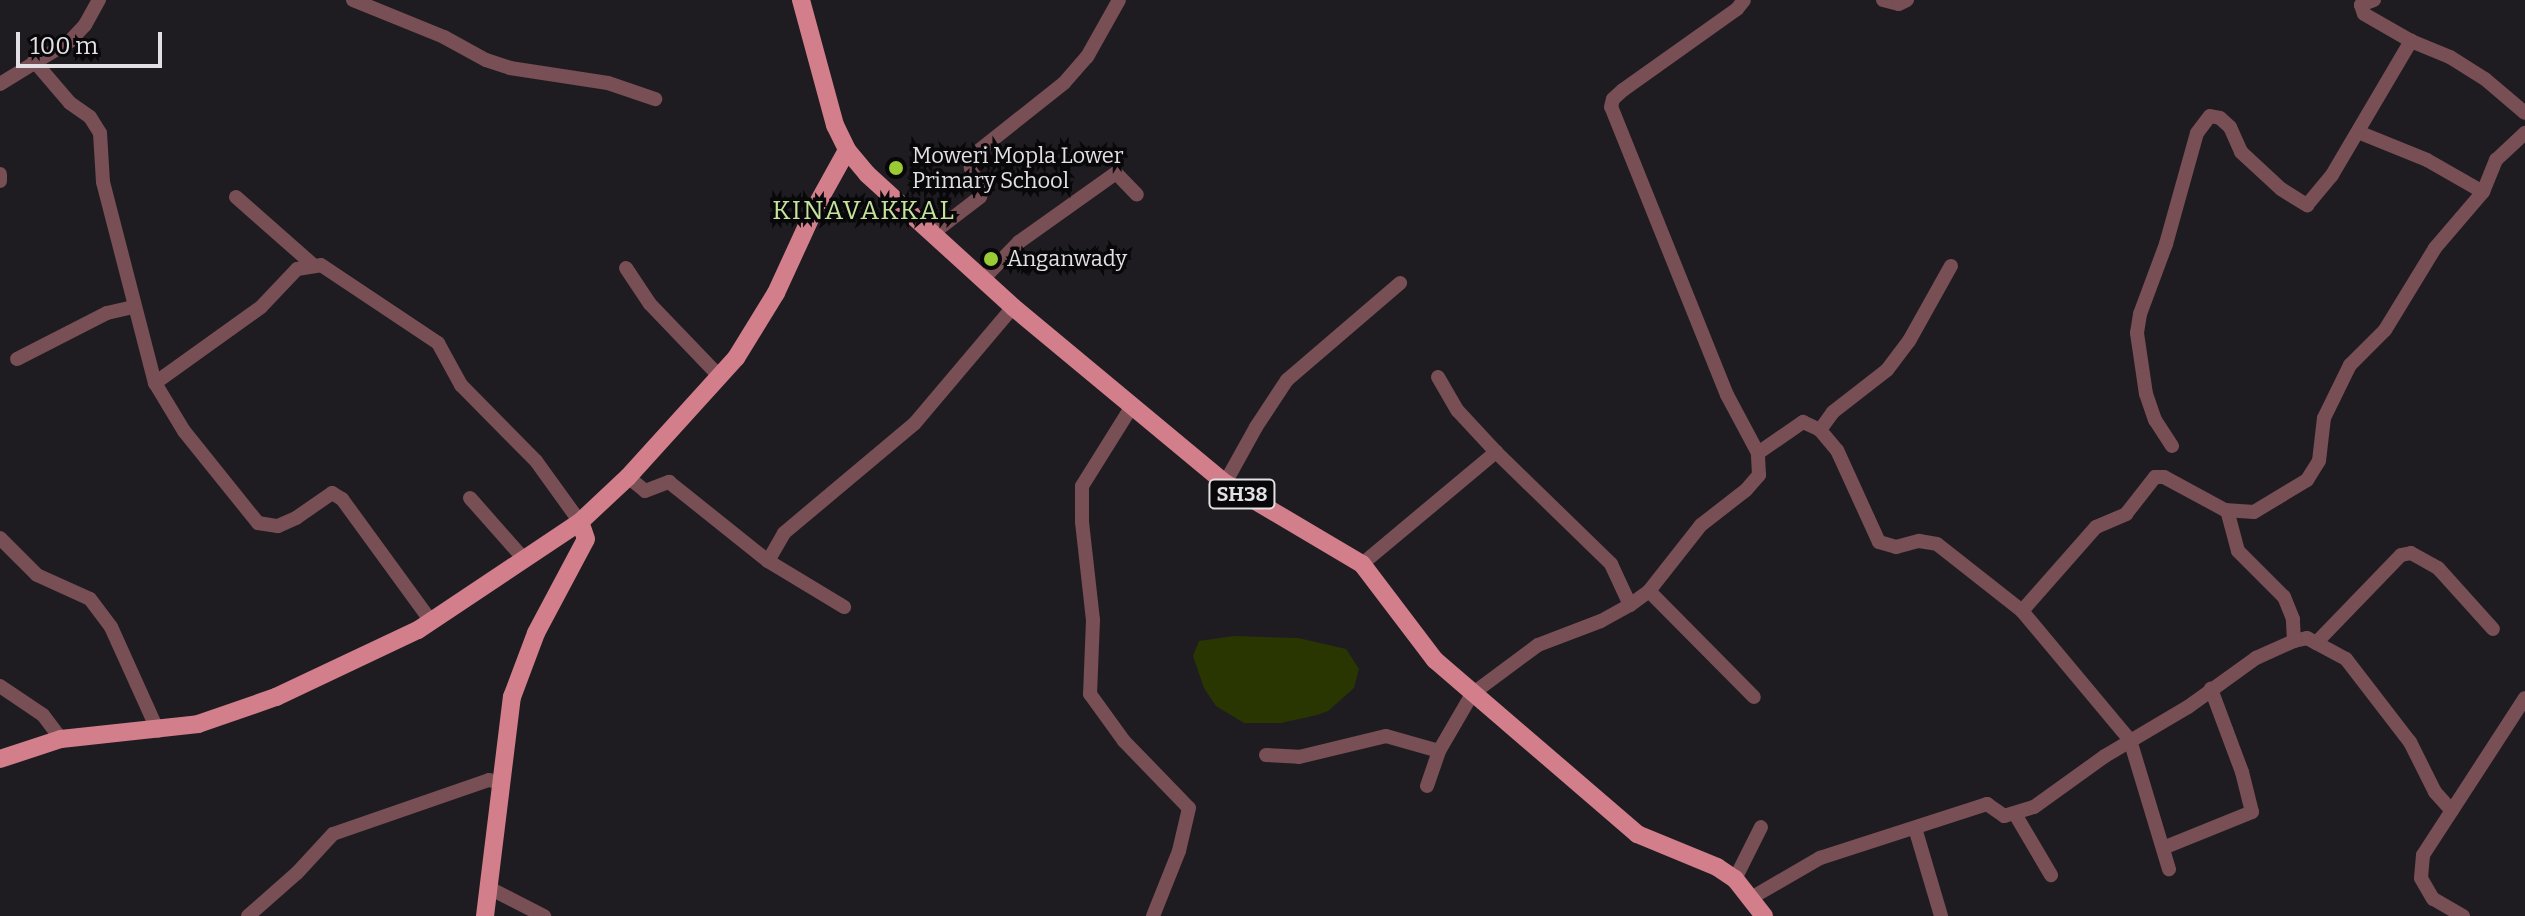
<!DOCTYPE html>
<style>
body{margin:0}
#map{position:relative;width:2525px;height:916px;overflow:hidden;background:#1f1c21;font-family:Bitter,serif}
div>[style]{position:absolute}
.green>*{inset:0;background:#2a3602}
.minor>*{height:14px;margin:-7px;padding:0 7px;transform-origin:7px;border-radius:7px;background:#774f54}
.major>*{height:18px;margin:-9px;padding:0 9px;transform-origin:9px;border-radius:9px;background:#d27f8b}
.dots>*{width:22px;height:22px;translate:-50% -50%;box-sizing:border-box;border:4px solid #080709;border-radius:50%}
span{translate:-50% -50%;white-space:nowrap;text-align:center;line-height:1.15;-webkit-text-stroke:7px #080709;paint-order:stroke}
.shield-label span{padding:2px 6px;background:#080709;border:2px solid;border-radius:6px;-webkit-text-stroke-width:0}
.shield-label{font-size:20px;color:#e2e0e4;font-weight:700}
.poi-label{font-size:22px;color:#e2e0e4}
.left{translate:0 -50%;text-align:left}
.quarter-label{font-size:26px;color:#c6e39b;letter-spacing:2px}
.scale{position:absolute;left:16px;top:32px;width:146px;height:36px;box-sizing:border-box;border:4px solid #e2e0e4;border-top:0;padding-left:10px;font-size:24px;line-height:28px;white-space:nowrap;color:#e2e0e4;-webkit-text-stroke:6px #080709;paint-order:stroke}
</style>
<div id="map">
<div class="green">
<i style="clip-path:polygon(1234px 636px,1298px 638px,1346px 649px,1359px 669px,1354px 688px,1328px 711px,1317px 715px,1281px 723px,1244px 723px,1216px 706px,1204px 688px,1193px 656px,1199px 641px)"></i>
</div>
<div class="minor">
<i style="left:353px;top:0;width:98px;rotate:22.1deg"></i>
<i style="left:444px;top:37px;width:48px;rotate:28.7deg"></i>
<i style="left:486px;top:60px;width:25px;rotate:18deg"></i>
<i style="left:510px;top:68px;width:99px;rotate:8.7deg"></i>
<i style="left:608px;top:83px;width:50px;rotate:18.8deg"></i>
<i style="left:1883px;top:0;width:16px;rotate:14deg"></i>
<i style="left:1899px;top:4px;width:9px;rotate:-27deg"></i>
<i style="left:2374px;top:0;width:14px;rotate:159deg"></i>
<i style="left:2361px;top:5px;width:9px;rotate:72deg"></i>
<i style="left:2364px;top:14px;width:54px;rotate:29.9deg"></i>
<i style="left:2411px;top:41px;width:42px;rotate:22.3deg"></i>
<i style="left:2450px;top:57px;width:41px;rotate:32.2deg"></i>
<i style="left:2485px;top:79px;width:52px;rotate:40.4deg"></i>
<i style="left:34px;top:61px;width:55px;rotate:49.4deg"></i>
<i style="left:70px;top:103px;width:24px;rotate:35deg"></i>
<i style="left:90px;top:117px;width:19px;rotate:58deg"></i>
<i style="left:100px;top:133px;width:49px;rotate:86.5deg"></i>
<i style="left:103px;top:182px;width:208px;rotate:75.5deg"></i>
<i style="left:155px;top:383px;width:130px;rotate:-35.6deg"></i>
<i style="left:261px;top:307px;width:52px;rotate:-46.5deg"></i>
<i style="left:297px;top:269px;width:24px;rotate:-9deg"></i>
<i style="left:321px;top:265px;width:141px;rotate:33.7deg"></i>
<i style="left:438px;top:343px;width:48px;rotate:61.3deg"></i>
<i style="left:461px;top:385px;width:107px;rotate:45.4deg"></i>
<i style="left:536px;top:461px;width:75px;rotate:54.2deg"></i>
<i style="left:0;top:84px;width:82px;rotate:-31.6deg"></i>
<i style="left:70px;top:41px;width:22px;rotate:-47deg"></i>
<i style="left:85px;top:25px;width:29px;rotate:-61deg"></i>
<i style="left:2358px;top:132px;width:74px;rotate:22.1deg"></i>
<i style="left:2427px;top:160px;width:64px;rotate:29.7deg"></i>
<i style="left:0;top:174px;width:7px;rotate:90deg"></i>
<i style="left:236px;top:197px;width:101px;rotate:41.4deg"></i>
<i style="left:933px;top:233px;width:59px;rotate:-37.5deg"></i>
<i style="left:980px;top:197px;width:7px;rotate:-74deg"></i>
<i style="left:982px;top:190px;width:25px;rotate:-117deg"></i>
<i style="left:971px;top:168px;width:12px;rotate:-85deg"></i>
<i style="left:972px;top:156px;width:117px;rotate:-38.4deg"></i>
<i style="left:1064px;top:83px;width:35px;rotate:-49deg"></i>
<i style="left:1087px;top:57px;width:65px;rotate:-60.7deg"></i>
<i style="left:626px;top:268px;width:43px;rotate:56.3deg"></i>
<i style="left:650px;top:304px;width:101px;rotate:46.2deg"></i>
<i style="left:983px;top:279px;width:52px;rotate:-45.8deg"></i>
<i style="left:1019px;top:242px;width:119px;rotate:-35.4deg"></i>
<i style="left:1116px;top:173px;width:30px;rotate:46deg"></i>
<i style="left:17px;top:359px;width:101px;rotate:-27.1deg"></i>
<i style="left:107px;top:313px;width:28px;rotate:-13deg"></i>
<i style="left:1438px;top:377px;width:39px;rotate:60deg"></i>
<i style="left:1458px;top:411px;width:56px;rotate:47.2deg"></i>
<i style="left:155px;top:383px;width:56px;rotate:58.9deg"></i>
<i style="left:184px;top:431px;width:118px;rotate:51.2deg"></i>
<i style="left:258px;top:523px;width:20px;rotate:9deg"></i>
<i style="left:278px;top:526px;width:20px;rotate:-24deg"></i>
<i style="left:296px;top:518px;width:44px;rotate:-34.8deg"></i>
<i style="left:332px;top:493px;width:12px;rotate:31deg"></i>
<i style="left:342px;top:499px;width:151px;rotate:53.9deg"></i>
<i style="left:1132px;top:406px;width:94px;rotate:122deg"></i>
<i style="left:1082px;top:486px;width:36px;rotate:90deg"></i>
<i style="left:1082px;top:522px;width:99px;rotate:83.6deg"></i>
<i style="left:1093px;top:620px;width:74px;rotate:92.3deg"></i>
<i style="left:1090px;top:694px;width:58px;rotate:54.1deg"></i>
<i style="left:1124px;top:741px;width:93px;rotate:45.9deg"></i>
<i style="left:1189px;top:808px;width:44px;rotate:103.1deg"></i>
<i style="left:1179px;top:851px;width:70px;rotate:111.8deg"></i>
<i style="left:1820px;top:430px;width:22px;rotate:-54deg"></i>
<i style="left:1833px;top:412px;width:68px;rotate:-37.9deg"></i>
<i style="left:1887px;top:370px;width:36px;rotate:-53deg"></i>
<i style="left:1909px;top:341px;width:86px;rotate:-60.8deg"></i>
<i style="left:2172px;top:446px;width:31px;rotate:-123deg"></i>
<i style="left:2155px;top:420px;width:28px;rotate:-109deg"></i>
<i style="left:2146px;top:394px;width:62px;rotate:-98.4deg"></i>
<i style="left:2137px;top:333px;width:19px;rotate:-81deg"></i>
<i style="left:2140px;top:314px;width:75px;rotate:-69.6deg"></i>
<i style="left:2166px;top:244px;width:115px;rotate:-74.4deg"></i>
<i style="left:2197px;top:133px;width:21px;rotate:-53deg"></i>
<i style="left:2210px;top:116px;width:10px;rotate:11deg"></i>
<i style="left:2220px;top:118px;width:13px;rotate:42deg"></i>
<i style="left:2230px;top:127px;width:27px;rotate:66deg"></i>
<i style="left:2241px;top:152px;width:54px;rotate:42.8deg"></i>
<i style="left:2281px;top:189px;width:31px;rotate:32deg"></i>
<i style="left:2307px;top:205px;width:39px;rotate:-50deg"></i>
<i style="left:2332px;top:175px;width:156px;rotate:-59.5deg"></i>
<i style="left:1758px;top:453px;width:55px;rotate:-34.6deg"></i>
<i style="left:1803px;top:422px;width:19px;rotate:25deg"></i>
<i style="left:1820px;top:430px;width:26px;rotate:50deg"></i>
<i style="left:1837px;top:450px;width:101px;rotate:65.5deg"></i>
<i style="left:1879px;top:542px;width:18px;rotate:16deg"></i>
<i style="left:1896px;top:547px;width:24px;rotate:-15deg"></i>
<i style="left:1919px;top:541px;width:18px;rotate:9deg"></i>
<i style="left:1937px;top:544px;width:108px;rotate:38.2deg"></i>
<i style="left:2022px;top:611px;width:112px;rotate:-48.6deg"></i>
<i style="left:2096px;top:527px;width:33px;rotate:-23deg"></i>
<i style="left:2126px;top:514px;width:47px;rotate:-51.9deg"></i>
<i style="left:2155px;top:477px;width:9px"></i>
<i style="left:2164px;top:477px;width:69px;rotate:28.4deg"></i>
<i style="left:2225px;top:510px;width:29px;rotate:4deg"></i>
<i style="left:2254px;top:512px;width:62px;rotate:-31.1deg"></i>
<i style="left:2307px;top:480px;width:22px;rotate:-58deg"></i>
<i style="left:2319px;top:461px;width:43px;rotate:-83.4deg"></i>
<i style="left:2324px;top:418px;width:59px;rotate:-63.9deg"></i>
<i style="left:2350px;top:365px;width:49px;rotate:-45deg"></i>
<i style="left:2385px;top:330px;width:96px;rotate:-58.6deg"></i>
<i style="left:2435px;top:248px;width:74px;rotate:-49.4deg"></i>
<i style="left:2483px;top:192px;width:35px;rotate:-68deg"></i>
<i style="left:2496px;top:160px;width:40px;rotate:-43deg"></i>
<i style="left:628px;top:477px;width:22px;rotate:39deg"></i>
<i style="left:645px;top:491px;width:26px;rotate:-21deg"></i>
<i style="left:669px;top:482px;width:127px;rotate:38.6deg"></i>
<i style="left:768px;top:561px;width:32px;rotate:-60deg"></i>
<i style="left:784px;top:533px;width:171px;rotate:-40deg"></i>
<i style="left:915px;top:423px;width:152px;rotate:-49.8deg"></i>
<i style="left:1225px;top:483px;width:64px;rotate:-61deg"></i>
<i style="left:1256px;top:427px;width:56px;rotate:-56.6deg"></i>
<i style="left:1287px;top:380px;width:149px;rotate:-40.6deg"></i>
<i style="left:470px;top:498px;width:81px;rotate:48.5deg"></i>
<i style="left:0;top:538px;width:52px;rotate:45deg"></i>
<i style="left:37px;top:575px;width:58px;rotate:24.4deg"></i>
<i style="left:90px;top:599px;width:35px;rotate:53deg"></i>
<i style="left:111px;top:627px;width:114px;rotate:65.7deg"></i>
<i style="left:768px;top:561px;width:89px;rotate:31.2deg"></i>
<i style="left:1362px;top:564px;width:175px;rotate:-39.9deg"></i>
<i style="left:1496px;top:452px;width:161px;rotate:44.2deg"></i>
<i style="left:1611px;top:564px;width:45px;rotate:65.1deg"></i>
<i style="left:1649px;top:591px;width:149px;rotate:45.3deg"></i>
<i style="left:2022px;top:611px;width:168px;rotate:50.1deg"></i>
<i style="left:2130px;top:740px;width:135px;rotate:73.2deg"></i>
<i style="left:2294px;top:641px;width:13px;rotate:-13deg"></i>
<i style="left:2307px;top:638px;width:44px;rotate:28.3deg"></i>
<i style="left:2346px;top:659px;width:105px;rotate:52.4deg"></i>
<i style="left:2410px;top:742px;width:56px;rotate:63.4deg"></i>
<i style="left:2435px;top:792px;width:25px;rotate:48deg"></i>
<i style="left:2316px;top:643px;width:122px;rotate:-46deg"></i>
<i style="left:2401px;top:555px;width:10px;rotate:-11deg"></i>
<i style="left:2411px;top:553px;width:31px;rotate:29deg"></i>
<i style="left:2438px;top:568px;width:82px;rotate:48deg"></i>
<i style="left:0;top:686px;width:52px;rotate:34deg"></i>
<i style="left:43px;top:715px;width:30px;rotate:53deg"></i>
<i style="left:1266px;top:755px;width:33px;rotate:3deg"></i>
<i style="left:1299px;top:757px;width:89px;rotate:-13.6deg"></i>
<i style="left:1386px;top:736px;width:55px;rotate:15.8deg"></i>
<i style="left:1427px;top:786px;width:37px;rotate:-71deg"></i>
<i style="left:1439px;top:751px;width:66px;rotate:-59.9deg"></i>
<i style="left:1472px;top:694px;width:82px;rotate:-36.6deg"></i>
<i style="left:1538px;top:645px;width:67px;rotate:-20.9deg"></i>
<i style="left:1601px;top:621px;width:33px;rotate:-29deg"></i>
<i style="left:1630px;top:605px;width:24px;rotate:-36deg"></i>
<i style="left:1649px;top:591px;width:84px;rotate:-51.8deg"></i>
<i style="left:1701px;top:525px;width:57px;rotate:-37.9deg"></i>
<i style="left:1746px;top:490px;width:20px;rotate:-49deg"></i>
<i style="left:1759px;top:475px;width:22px;rotate:-93deg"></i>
<i style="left:1758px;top:453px;width:66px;rotate:-118.1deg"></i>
<i style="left:1727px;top:395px;width:310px;rotate:-111.9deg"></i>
<i style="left:1611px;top:107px;width:8px;rotate:-76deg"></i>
<i style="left:1613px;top:99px;width:13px;rotate:-42deg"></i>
<i style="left:1623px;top:90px;width:140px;rotate:-35.4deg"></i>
<i style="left:1737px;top:9px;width:11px;rotate:-52deg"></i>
<i style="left:2015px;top:814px;width:71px;rotate:59.5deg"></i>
<i style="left:1915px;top:828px;width:92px;rotate:73.5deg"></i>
<i style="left:2163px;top:848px;width:96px;rotate:-22deg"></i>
<i style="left:2252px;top:812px;width:41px;rotate:-104deg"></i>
<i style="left:2242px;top:772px;width:89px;rotate:-110.5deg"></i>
<i style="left:1735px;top:879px;width:58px;rotate:-63.4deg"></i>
<i style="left:489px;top:888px;width:62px;rotate:27deg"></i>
<i style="left:1751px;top:898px;width:80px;rotate:-30.1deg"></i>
<i style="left:1820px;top:858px;width:176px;rotate:-17.9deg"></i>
<i style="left:1987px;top:804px;width:21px;rotate:35deg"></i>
<i style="left:2004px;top:816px;width:31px;rotate:-17deg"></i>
<i style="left:2034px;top:807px;width:87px;rotate:-35.7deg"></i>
<i style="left:2105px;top:756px;width:96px;rotate:-30.6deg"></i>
<i style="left:2188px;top:707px;width:84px;rotate:-35.8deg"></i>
<i style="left:2256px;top:658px;width:42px;rotate:-24.1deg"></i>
<i style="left:2294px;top:641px;width:22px;rotate:-93deg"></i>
<i style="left:2293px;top:619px;width:24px;rotate:-112deg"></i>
<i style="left:2284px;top:597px;width:65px;rotate:-135deg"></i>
<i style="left:2238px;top:551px;width:42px;rotate:-105deg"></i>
<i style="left:248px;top:916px;width:65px;rotate:-41.3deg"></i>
<i style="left:297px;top:873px;width:53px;rotate:-47.3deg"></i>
<i style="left:333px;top:834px;width:165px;rotate:-19.1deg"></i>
<i style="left:489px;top:780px;width:12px;rotate:14deg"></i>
<i style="left:2463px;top:916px;width:34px;rotate:-150deg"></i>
<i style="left:2433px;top:899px;width:24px;rotate:-120deg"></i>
<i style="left:2421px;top:878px;width:23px;rotate:-85deg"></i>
<i style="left:2423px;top:855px;width:187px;rotate:-57deg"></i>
</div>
<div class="major">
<i style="left:801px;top:0;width:130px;rotate:74.8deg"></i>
<i style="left:835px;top:125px;width:28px;rotate:64deg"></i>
<i style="left:847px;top:150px;width:31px;rotate:50deg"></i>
<i style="left:867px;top:174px;width:197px;rotate:42.3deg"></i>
<i style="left:1013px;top:307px;width:276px;rotate:39.7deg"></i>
<i style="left:1225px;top:483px;width:159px;rotate:30.6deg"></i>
<i style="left:1362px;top:564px;width:121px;rotate:52.8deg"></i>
<i style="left:1435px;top:660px;width:267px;rotate:40.7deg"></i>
<i style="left:1637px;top:834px;width:87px;rotate:22.4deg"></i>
<i style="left:1717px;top:867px;width:22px;rotate:34deg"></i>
<i style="left:1735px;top:879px;width:47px;rotate:51.9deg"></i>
<i style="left:0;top:759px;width:64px;rotate:-18.2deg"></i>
<i style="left:61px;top:739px;width:138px;rotate:-6.2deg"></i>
<i style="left:198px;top:724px;width:83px;rotate:-19.1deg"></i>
<i style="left:276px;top:697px;width:157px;rotate:-25.3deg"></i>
<i style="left:418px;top:630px;width:195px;rotate:-33.7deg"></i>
<i style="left:580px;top:522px;width:66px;rotate:-43.2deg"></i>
<i style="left:628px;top:477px;width:161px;rotate:-47.8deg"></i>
<i style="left:736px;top:358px;width:76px;rotate:-58.4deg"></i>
<i style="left:776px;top:293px;width:96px;rotate:-65.3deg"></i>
<i style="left:816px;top:206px;width:64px;rotate:-61deg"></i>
<i style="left:485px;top:916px;width:221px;rotate:-83deg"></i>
<i style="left:512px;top:697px;width:68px;rotate:-69.4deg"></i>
<i style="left:536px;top:633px;width:106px;rotate:-62deg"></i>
<i style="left:586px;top:539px;width:18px;rotate:-109deg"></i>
</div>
<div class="dots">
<i style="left:896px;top:168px;background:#9acb34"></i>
<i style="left:991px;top:259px;background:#9acb34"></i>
</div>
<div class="shield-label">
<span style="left:1242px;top:494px">SH38</span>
</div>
<div class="poi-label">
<span class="left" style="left:912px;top:168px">Moweri Mopla Lower<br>Primary School</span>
<span class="left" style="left:1007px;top:259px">Anganwady</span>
</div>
<div class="quarter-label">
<span style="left:864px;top:211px">KINAVAKKAL</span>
</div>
<div class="scale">100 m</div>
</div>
